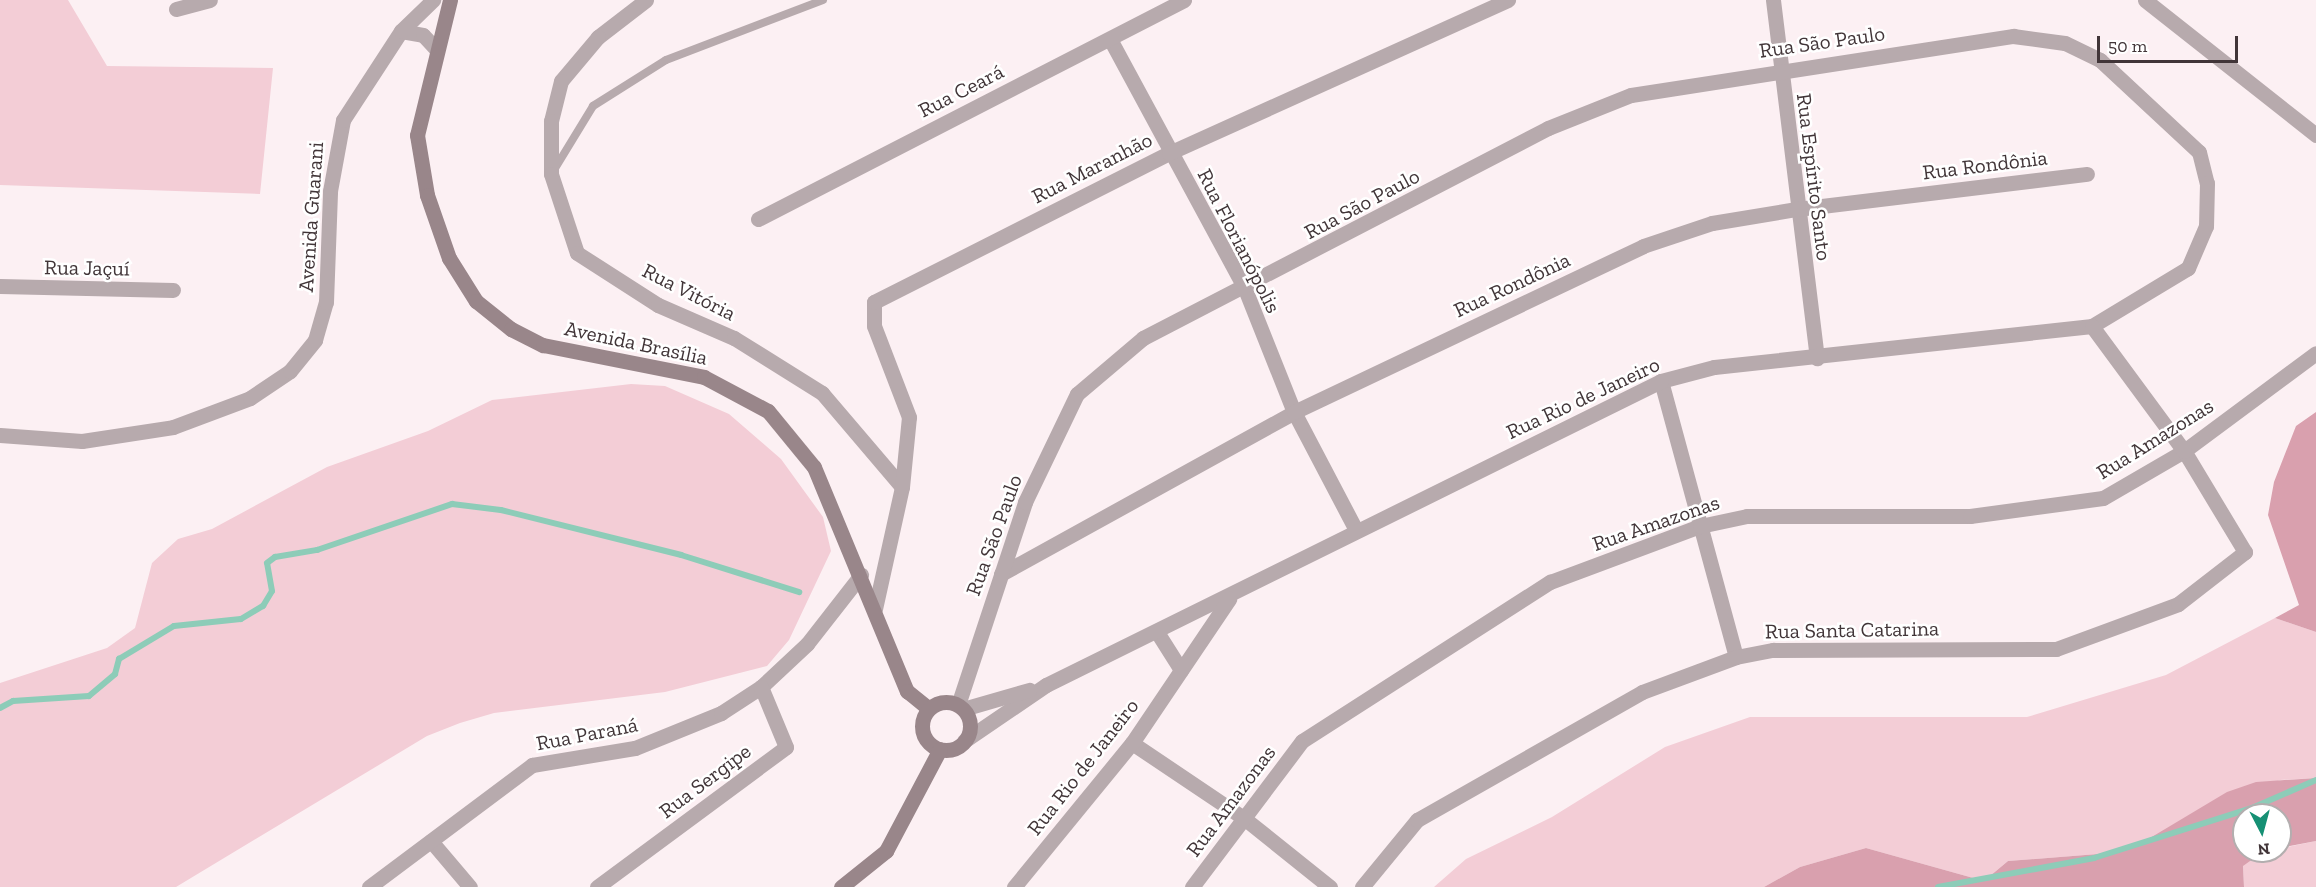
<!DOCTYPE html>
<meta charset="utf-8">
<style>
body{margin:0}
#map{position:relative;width:2316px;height:887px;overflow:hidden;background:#fcf0f3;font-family:"Zilla Slab",serif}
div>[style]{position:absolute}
.green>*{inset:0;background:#f3cdd6}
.forest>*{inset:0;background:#d9a0ae}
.stream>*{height:6px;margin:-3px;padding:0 3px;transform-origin:3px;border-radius:3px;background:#8dccb8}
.lane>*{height:8px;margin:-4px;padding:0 4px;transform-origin:4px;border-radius:4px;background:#b7aaad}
.street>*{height:15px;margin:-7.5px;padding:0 7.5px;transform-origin:7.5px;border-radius:7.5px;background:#b7aaad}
.secondary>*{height:15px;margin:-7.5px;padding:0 7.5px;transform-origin:7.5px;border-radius:7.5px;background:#99868a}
.secondary>.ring{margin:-7.5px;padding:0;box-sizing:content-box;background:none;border:15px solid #99868a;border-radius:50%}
span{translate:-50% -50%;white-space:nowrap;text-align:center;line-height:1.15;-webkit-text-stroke:5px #fff;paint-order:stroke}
.street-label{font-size:21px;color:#413538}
.north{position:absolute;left:2232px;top:803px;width:60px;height:60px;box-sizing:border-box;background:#fff;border:2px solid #b3aeaf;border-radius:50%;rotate:174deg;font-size:16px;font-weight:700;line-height:24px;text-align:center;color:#413538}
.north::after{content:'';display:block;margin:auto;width:21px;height:27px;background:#169074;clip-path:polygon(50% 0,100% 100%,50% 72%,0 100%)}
.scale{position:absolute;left:2097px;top:36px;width:141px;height:27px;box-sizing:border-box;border:3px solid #413538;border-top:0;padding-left:8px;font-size:18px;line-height:21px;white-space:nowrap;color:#413538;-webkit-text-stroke:4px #fff;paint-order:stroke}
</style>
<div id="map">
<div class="green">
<i style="clip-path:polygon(0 0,68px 0,107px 66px,273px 68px,260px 194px,0 185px)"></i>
<i style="clip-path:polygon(631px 384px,665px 386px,729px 414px,781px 459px,823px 517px,831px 551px,789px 640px,767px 666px,665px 692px,494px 713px,460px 723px,427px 736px,176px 887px,0 887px,0 683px,107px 648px,135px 628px,152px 563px,178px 539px,212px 529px,327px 467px,428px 431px,492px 400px)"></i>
<i style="clip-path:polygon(2275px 618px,2316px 632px,2316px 778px,2280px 780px,2140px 844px,2098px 854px,2008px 861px,1984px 881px,1866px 848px,1800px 867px,1764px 887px,1434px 887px,1466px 859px,1552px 817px,1665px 747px,1750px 717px,2027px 717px,2166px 675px)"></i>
<i style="clip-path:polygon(2316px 841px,2316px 887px,2244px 887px,2243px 866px,2250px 855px)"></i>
</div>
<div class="forest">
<i style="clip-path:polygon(2316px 412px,2316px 632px,2275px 618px,2299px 605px,2268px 515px,2274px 482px,2296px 426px)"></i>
<i style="clip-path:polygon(2316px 778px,2316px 841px,2280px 848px,2280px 815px,2244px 815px,2244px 851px,2264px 851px,2243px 866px,2244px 887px,1764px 887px,1800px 867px,1866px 848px,1984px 881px,2008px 861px,2098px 854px,2140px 844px,2227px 792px,2256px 782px)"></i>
</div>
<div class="stream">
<i style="left:0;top:708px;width:15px;rotate:-28deg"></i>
<i style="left:13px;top:701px;width:76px;rotate:-3.8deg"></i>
<i style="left:89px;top:696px;width:34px;rotate:-40deg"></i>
<i style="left:115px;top:674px;width:16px;rotate:-75deg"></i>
<i style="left:119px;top:659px;width:64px;rotate:-31deg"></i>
<i style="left:174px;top:626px;width:67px;rotate:-6deg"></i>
<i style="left:241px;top:619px;width:26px;rotate:-31deg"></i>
<i style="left:263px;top:606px;width:17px;rotate:-59deg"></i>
<i style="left:272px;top:591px;width:28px;rotate:-100deg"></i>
<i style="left:267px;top:563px;width:10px;rotate:-37deg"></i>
<i style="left:275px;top:557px;width:43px;rotate:-9.5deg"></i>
<i style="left:317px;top:550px;width:143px;rotate:-18.8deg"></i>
<i style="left:452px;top:504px;width:49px;rotate:7deg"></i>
<i style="left:501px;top:510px;width:186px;rotate:14deg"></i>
<i style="left:681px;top:555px;width:124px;rotate:17.4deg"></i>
<i style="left:1938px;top:887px;width:159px;rotate:-10.5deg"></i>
<i style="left:2094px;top:858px;width:166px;rotate:-17.6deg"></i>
<i style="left:2252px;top:808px;width:70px;rotate:-23.6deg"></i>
</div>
<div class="lane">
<i style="left:554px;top:170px;width:75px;rotate:-58.6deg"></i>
<i style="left:593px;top:106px;width:86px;rotate:-32.2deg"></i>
<i style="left:666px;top:60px;width:168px;rotate:-20.9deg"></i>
</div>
<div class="street">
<i style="left:646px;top:0;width:61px;rotate:142.4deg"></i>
<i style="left:598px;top:37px;width:57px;rotate:130.1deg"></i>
<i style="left:561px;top:81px;width:41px;rotate:104deg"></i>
<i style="left:551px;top:121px;width:53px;rotate:90deg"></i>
<i style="left:551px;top:174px;width:83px;rotate:71.8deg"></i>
<i style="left:577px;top:253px;width:96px;rotate:32.7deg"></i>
<i style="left:658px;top:305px;width:83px;rotate:23.5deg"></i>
<i style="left:734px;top:338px;width:104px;rotate:32deg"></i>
<i style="left:822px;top:393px;width:123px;rotate:49.6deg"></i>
<i style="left:902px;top:487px;width:125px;rotate:102.5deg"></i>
<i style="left:1773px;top:0;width:361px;rotate:83deg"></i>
<i style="left:2145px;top:0;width:218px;rotate:38.3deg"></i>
<i style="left:176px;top:9px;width:35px;rotate:-15deg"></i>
<i style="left:401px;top:31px;width:22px;rotate:10deg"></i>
<i style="left:423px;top:35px;width:19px;rotate:47deg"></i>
<i style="left:1110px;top:39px;width:284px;rotate:61.6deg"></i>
<i style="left:1245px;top:289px;width:132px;rotate:68.3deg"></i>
<i style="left:1294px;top:412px;width:133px;rotate:62.3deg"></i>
<i style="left:758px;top:219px;width:479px;rotate:-27.2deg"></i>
<i style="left:0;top:286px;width:173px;rotate:1.3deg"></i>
<i style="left:1661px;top:381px;width:286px;rotate:74.8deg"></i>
<i style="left:0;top:435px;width:82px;rotate:4.2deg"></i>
<i style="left:82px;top:441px;width:92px;rotate:-8.7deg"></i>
<i style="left:173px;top:427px;width:82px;rotate:-20.6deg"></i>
<i style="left:250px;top:398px;width:48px;rotate:-34deg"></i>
<i style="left:290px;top:371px;width:40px;rotate:-51deg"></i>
<i style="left:315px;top:340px;width:40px;rotate:-74deg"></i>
<i style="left:326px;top:302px;width:111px;rotate:-87.9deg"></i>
<i style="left:330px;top:191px;width:72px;rotate:-79.6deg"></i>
<i style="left:343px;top:120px;width:106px;rotate:-56.9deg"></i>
<i style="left:401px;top:31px;width:45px;rotate:-44.1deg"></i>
<i style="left:902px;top:487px;width:70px;rotate:-84.3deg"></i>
<i style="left:909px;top:417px;width:97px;rotate:-111deg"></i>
<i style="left:874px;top:326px;width:24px;rotate:-90deg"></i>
<i style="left:874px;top:302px;width:330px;rotate:-26.8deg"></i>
<i style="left:1169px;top:153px;width:372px;rotate:-24.3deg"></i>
<i style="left:1001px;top:574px;width:335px;rotate:-28.9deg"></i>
<i style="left:1294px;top:412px;width:386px;rotate:-25.4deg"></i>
<i style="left:1643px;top:246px;width:73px;rotate:-18.4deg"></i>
<i style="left:1712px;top:223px;width:86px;rotate:-9.4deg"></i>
<i style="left:1797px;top:209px;width:292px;rotate:-6.9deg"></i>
<i style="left:1157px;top:632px;width:45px;rotate:57.7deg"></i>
<i style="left:958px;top:705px;width:214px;rotate:-71.7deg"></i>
<i style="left:1025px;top:502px;width:120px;rotate:-64.3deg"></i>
<i style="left:1077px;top:394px;width:87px;rotate:-40.3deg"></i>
<i style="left:1143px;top:338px;width:456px;rotate:-27.4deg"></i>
<i style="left:1548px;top:128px;width:89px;rotate:-21.7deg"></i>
<i style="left:1631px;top:95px;width:387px;rotate:-8.8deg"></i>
<i style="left:2013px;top:36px;width:52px;rotate:7.7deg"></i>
<i style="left:2065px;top:43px;width:39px;rotate:26deg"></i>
<i style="left:2100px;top:60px;width:135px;rotate:42.9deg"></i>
<i style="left:2199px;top:152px;width:32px;rotate:76deg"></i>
<i style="left:2207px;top:183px;width:43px;rotate:91.3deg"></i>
<i style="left:2206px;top:226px;width:46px;rotate:113.2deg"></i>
<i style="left:2188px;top:268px;width:112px;rotate:148.9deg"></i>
<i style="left:2092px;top:326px;width:380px;rotate:173.8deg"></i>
<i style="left:1714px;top:367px;width:55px;rotate:165.2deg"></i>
<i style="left:1661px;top:381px;width:686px;rotate:153.7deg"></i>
<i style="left:1046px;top:685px;width:99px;rotate:145.7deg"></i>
<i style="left:963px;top:709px;width:69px;rotate:-16.1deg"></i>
<i style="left:1132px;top:743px;width:136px;rotate:33.9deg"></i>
<i style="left:1245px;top:819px;width:109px;rotate:38.7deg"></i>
<i style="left:431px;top:841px;width:60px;rotate:49.7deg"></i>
<i style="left:369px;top:887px;width:204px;rotate:-36.8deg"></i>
<i style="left:532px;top:765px;width:104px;rotate:-9.4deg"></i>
<i style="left:635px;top:748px;width:93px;rotate:-22.1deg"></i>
<i style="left:721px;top:713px;width:48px;rotate:-33deg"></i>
<i style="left:761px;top:687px;width:63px;rotate:-43.1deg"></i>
<i style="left:807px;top:644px;width:88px;rotate:-52deg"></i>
<i style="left:597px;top:887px;width:235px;rotate:-36.5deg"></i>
<i style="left:786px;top:747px;width:65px;rotate:-112.6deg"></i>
<i style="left:1014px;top:887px;width:186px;rotate:-50.7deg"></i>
<i style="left:1132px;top:743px;width:174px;rotate:-56deg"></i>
<i style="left:1192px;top:887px;width:183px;rotate:-53deg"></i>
<i style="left:1302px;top:741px;width:295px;rotate:-32.7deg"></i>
<i style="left:1550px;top:582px;width:160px;rotate:-20.5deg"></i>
<i style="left:1700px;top:526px;width:48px;rotate:-12deg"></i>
<i style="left:1747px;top:516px;width:223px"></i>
<i style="left:1970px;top:516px;width:134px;rotate:-7.7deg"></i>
<i style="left:2103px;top:498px;width:94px;rotate:-30.1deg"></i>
<i style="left:2184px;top:451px;width:164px;rotate:-36.6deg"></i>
<i style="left:1362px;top:887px;width:87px;rotate:-50.6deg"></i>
<i style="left:1417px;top:820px;width:259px;rotate:-29.6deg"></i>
<i style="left:1642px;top:692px;width:100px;rotate:-20.4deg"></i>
<i style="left:1736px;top:657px;width:38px;rotate:-11deg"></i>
<i style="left:1773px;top:650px;width:283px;rotate:-0.2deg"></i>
<i style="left:2056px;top:649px;width:130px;rotate:-20.2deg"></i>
<i style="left:2178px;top:604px;width:85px;rotate:-37.8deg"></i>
<i style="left:2245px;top:552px;width:118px;rotate:-121.1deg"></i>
<i style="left:2184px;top:451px;width:155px;rotate:-126.4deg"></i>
</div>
<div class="secondary">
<i style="left:450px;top:0;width:139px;rotate:103.7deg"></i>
<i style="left:417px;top:135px;width:61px;rotate:80.5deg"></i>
<i style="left:427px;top:195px;width:67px;rotate:70.8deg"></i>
<i style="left:449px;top:258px;width:51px;rotate:57.9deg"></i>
<i style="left:476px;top:301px;width:45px;rotate:38.7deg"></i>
<i style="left:511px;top:329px;width:36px;rotate:27deg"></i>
<i style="left:543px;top:345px;width:164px;rotate:11.2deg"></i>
<i style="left:704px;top:377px;width:72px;rotate:28deg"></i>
<i style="left:768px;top:411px;width:72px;rotate:50.6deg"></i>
<i style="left:814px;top:467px;width:243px;rotate:67.5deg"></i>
<i style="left:907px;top:691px;width:28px;rotate:39deg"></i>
<i class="ring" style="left:922px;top:702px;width:33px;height:33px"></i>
<i style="left:841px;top:887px;width:58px;rotate:-38.7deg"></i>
<i style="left:886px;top:851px;width:115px;rotate:-62.1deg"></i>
</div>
<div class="street-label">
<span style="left:1822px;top:42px;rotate:-8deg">Rua São Paulo</span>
<span style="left:961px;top:91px;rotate:-27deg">Rua Ceará</span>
<span style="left:1985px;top:165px;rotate:-7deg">Rua Rondônia</span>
<span style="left:1092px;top:168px;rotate:-27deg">Rua Maranhão</span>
<span style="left:1814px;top:177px;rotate:83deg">Rua Espírito Santo</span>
<span style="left:1362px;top:204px;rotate:-28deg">Rua São Paulo</span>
<span style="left:311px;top:217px;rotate:-86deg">Avenida Guarani</span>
<span style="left:1239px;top:241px;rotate:63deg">Rua Florianópolis</span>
<span style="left:87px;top:268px;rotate:1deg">Rua Jaçuí</span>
<span style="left:1512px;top:285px;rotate:-25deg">Rua Rondônia</span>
<span style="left:689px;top:292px;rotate:27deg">Rua Vitória</span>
<span style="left:636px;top:343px;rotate:12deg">Avenida Brasília</span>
<span style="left:1583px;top:398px;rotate:-25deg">Rua Rio de Janeiro</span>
<span style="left:2155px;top:439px;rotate:-32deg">Rua Amazonas</span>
<span style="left:1656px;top:523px;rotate:-19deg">Rua Amazonas</span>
<span style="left:994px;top:535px;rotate:-70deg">Rua São Paulo</span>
<span style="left:1852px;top:630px;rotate:-1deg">Rua Santa Catarina</span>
<span style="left:587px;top:734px;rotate:-11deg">Rua Paraná</span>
<span style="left:1083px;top:767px;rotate:-52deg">Rua Rio de Janeiro</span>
<span style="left:705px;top:781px;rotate:-37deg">Rua Sergipe</span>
<span style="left:1231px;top:801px;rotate:-53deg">Rua Amazonas</span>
</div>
<div class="north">N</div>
<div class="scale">50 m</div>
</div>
